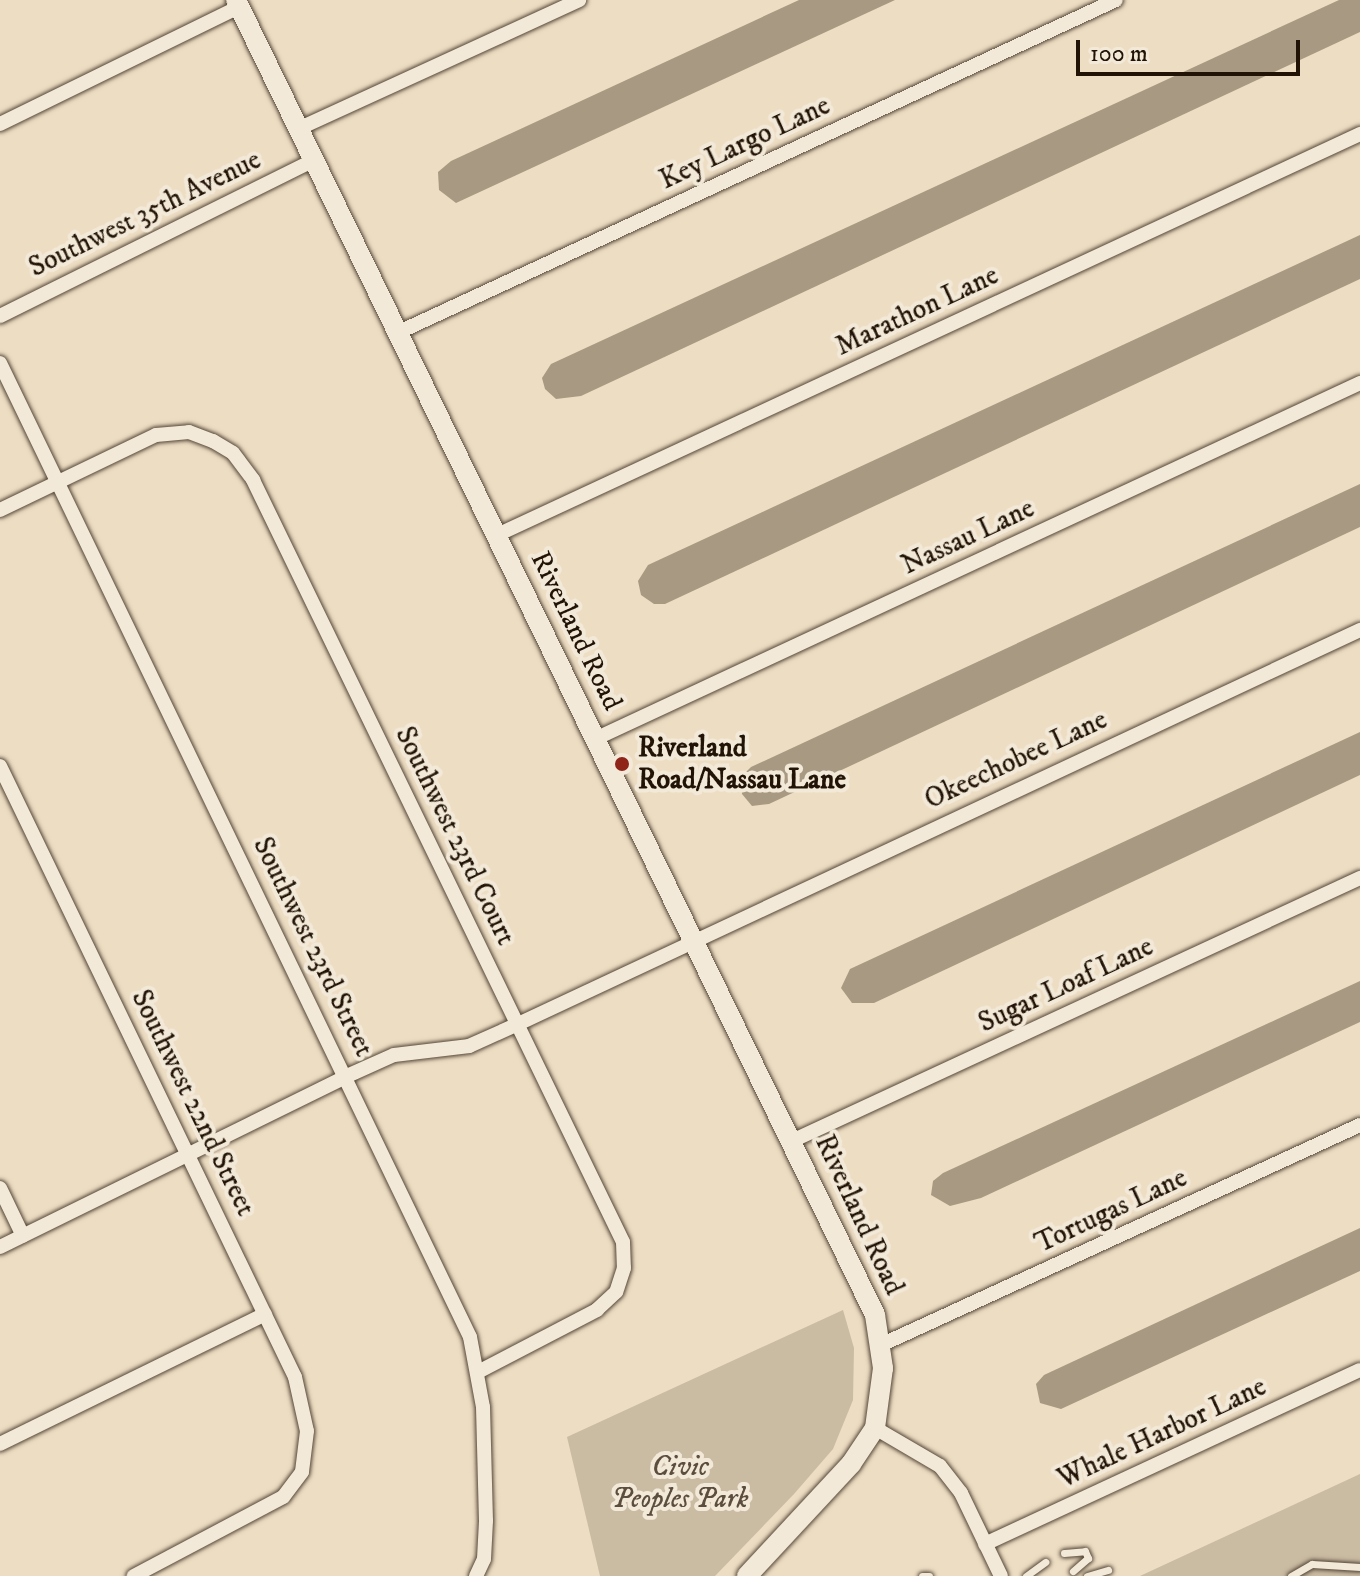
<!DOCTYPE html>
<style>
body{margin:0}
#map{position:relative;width:1360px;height:1576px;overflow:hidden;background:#edddc3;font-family:"IM FELL DW Pica",serif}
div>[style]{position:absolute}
.green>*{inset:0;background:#cabba3}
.water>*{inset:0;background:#a89983}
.roads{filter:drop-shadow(0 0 2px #544636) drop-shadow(0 0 2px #544636)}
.lane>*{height:7px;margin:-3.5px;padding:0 3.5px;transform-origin:3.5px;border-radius:3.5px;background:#f3e9d8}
.street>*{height:14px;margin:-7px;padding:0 7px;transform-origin:7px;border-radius:7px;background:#f3e9d8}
.secondary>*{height:20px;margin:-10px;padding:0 10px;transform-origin:10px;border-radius:10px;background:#f3e9d8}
.dots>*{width:22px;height:22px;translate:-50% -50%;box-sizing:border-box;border:4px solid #f3e9d8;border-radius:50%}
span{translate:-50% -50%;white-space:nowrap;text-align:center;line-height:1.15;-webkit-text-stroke:8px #f3e9d8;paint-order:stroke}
.street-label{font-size:28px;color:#211407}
.poi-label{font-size:28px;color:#211407;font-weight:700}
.left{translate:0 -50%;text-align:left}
.park-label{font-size:28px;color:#5c4e3e;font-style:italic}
.scale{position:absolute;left:1076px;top:40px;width:224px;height:36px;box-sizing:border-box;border:4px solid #211407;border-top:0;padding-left:10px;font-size:24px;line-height:28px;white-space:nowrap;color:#211407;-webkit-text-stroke:6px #f3e9d8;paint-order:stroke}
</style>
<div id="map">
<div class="green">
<i style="clip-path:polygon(843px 1310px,854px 1348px,853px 1400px,833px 1449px,794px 1494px,715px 1576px,600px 1576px,567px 1437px)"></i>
<i style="clip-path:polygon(1360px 1474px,1360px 1576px,1140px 1576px)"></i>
</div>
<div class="water">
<i style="clip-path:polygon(799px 0,895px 0,456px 203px,439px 190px,438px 172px,451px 161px)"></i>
<i style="clip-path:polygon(1339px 0,1360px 0,1360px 32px,581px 396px,556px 399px,545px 389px,542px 378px,551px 364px)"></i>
<i style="clip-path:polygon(1360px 235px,1360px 279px,665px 604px,654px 604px,641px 595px,638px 581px,648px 565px)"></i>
<i style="clip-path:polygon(1360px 484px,1360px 527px,769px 804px,752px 806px,742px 794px,741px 777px,751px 767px)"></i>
<i style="clip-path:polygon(1360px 732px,1360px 775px,874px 1003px,852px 1003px,841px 988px,850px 969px)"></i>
<i style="clip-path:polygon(1360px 981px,1360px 1022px,981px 1198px,950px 1206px,931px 1195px,933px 1181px,943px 1173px)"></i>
<i style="clip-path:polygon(1360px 1228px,1360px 1271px,1061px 1409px,1040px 1403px,1036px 1384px,1044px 1375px)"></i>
</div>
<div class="roads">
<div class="lane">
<i style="left:1064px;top:1553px;width:21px;rotate:-5deg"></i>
<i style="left:1085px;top:1551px;width:8px;rotate:67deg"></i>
<i style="left:1088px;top:1558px;width:20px;rotate:139deg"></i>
<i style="left:922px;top:1576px;width:7px"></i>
<i style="left:1026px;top:1576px;width:24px;rotate:-36deg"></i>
<i style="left:1087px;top:1576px;width:22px;rotate:-16deg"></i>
<i style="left:1291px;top:1576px;width:24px;rotate:-30deg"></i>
<i style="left:1312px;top:1564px;width:48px;rotate:3.6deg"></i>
</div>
<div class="street">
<i style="left:0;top:124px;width:266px;rotate:-26.1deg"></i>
<i style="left:300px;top:128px;width:307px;rotate:-24.6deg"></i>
<i style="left:0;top:316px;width:351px;rotate:-26.4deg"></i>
<i style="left:397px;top:333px;width:792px;rotate:-24.85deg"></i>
<i style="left:0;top:363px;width:1081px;rotate:64.24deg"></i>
<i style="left:470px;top:1337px;width:71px;rotate:79.5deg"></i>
<i style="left:483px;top:1407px;width:114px;rotate:88.5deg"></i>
<i style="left:486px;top:1521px;width:38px;rotate:93deg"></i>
<i style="left:484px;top:1559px;width:19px;rotate:115deg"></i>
<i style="left:0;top:510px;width:173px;rotate:-25.7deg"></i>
<i style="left:156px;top:435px;width:33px;rotate:-5deg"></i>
<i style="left:189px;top:432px;width:26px;rotate:21deg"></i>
<i style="left:213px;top:441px;width:23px;rotate:31deg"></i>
<i style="left:233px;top:453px;width:34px;rotate:53deg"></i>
<i style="left:253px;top:480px;width:847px;rotate:64.1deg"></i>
<i style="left:623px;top:1242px;width:26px;rotate:88deg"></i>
<i style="left:624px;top:1268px;width:25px;rotate:108deg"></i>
<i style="left:616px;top:1292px;width:26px;rotate:137deg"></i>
<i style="left:597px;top:1310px;width:134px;rotate:152.5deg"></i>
<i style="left:497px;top:535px;width:952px;rotate:-24.92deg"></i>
<i style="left:597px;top:738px;width:842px;rotate:-24.95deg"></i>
<i style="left:0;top:766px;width:678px;rotate:64.23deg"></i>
<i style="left:295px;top:1377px;width:55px;rotate:77.5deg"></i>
<i style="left:307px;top:1431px;width:41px;rotate:97deg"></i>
<i style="left:302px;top:1472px;width:31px;rotate:127deg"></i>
<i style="left:283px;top:1497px;width:169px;rotate:152.1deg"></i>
<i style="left:794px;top:1140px;width:624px;rotate:-24.84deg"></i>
<i style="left:0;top:1188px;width:53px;rotate:64.4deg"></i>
<i style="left:0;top:1247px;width:387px;rotate:-26.2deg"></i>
<i style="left:347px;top:1076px;width:51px;rotate:-24.1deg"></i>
<i style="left:394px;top:1055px;width:76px;rotate:-6.8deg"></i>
<i style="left:469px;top:1046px;width:54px;rotate:-24.2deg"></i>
<i style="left:518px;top:1024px;width:930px;rotate:-25.08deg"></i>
<i style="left:883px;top:1344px;width:525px;rotate:-24.66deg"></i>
<i style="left:875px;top:1428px;width:75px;rotate:30.3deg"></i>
<i style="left:940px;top:1466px;width:34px;rotate:52deg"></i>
<i style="left:961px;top:1493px;width:92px;rotate:64.3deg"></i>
<i style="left:0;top:1444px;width:295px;rotate:-26.1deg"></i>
<i style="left:985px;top:1544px;width:413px;rotate:-24.9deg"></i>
</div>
<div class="secondary">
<i style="left:236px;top:0;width:1462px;rotate:64.08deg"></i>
<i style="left:875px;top:1315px;width:54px;rotate:81.4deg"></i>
<i style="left:883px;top:1368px;width:61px;rotate:97.6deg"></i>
<i style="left:875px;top:1428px;width:43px;rotate:123.7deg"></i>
<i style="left:851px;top:1464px;width:153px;rotate:132.9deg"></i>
</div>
</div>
<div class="dots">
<i style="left:622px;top:764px;background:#8f2418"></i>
</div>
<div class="street-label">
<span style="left:745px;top:143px;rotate:-25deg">Key Largo Lane</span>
<span style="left:145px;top:214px;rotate:-26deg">Southwest 35th Avenue</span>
<span style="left:917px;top:311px;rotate:-25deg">Marathon Lane</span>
<span style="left:968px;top:537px;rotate:-25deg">Nassau Lane</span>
<span style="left:576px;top:631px;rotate:64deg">Riverland Road</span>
<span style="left:1016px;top:760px;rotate:-25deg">Okeechobee Lane</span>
<span style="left:455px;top:836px;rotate:64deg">Southwest 23rd Court</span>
<span style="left:313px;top:947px;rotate:64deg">Southwest 23rd Street</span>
<span style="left:1066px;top:985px;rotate:-25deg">Sugar Loaf Lane</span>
<span style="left:193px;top:1103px;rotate:64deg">Southwest 22nd Street</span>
<span style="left:1111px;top:1211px;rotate:-25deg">Tortugas Lane</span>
<span style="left:859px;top:1215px;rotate:65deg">Riverland Road</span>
<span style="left:1162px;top:1433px;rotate:-25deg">Whale Harbor Lane</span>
</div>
<div class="poi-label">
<span class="left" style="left:638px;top:764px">Riverland<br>Road/Nassau Lane</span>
</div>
<div class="park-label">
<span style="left:680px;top:1483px">Civic<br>Peoples Park</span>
</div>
<div class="scale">100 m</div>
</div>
